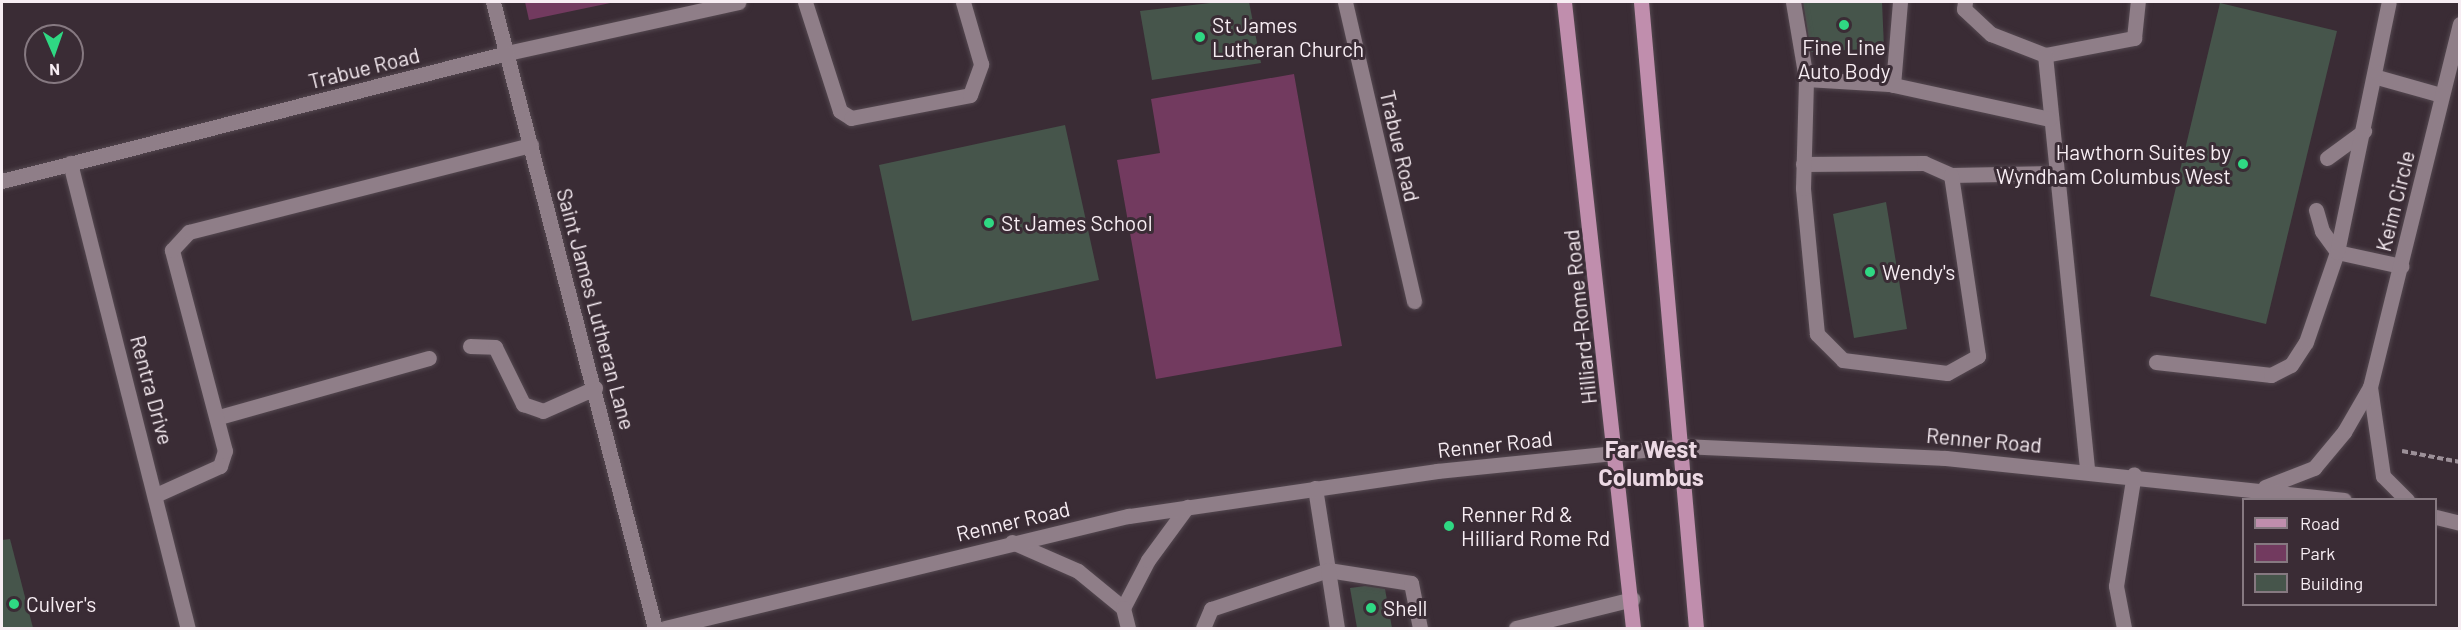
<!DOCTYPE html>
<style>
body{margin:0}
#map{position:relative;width:2461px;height:630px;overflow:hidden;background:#3a2c35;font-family:Barlow,sans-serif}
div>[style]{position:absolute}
.green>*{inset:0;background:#723a5f}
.building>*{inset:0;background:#46554b}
.path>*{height:4px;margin-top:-2px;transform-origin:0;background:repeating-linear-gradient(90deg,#9c9098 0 6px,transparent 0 9px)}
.roads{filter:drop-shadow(0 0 2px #544850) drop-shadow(0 0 2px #544850)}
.service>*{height:15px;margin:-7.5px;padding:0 7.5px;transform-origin:7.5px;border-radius:7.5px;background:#8f7e88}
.minor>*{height:15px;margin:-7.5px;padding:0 7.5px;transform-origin:7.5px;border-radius:7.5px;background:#8f7e88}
.secondary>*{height:15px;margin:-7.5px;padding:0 7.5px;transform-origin:7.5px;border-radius:7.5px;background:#8f7e88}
.primary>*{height:15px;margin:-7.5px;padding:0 7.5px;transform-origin:7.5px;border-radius:7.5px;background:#c08ead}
.dots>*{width:16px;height:16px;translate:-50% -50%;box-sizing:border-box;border:3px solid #3a2c35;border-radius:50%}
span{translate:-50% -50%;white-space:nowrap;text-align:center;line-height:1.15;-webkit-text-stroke:6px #3a2c35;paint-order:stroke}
.poi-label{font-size:21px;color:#f7edf3}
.left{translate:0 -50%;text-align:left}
.right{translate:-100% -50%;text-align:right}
.street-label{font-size:21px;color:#f7edf3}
.quarter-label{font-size:24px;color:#ecd9e4;font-weight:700}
.frame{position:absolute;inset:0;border:3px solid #f7edf3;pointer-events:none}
.legend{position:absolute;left:2242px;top:498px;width:195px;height:108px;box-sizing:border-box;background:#3a2c35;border:2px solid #867981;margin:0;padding:8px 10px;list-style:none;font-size:18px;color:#f7edf3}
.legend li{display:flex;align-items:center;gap:12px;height:30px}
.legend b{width:30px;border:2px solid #867981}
.north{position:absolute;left:24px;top:24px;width:60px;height:60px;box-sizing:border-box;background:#3a2c35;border:2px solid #867981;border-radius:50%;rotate:178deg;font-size:16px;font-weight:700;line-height:24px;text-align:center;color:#f7edf3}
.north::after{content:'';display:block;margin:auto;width:21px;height:27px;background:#2fd883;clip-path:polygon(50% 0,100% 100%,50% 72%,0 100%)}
</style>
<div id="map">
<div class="green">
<i style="clip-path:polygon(525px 2px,615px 2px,529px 20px)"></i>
<i style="clip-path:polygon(1294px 74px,1342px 346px,1156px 379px,1117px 160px,1160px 153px,1151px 99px)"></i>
</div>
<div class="building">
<i style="clip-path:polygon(1219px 2px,1249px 2px,1261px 63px,1152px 80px,1140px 11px)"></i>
<i style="clip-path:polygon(1803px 2px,1882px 2px,1884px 48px,1811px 52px)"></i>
<i style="clip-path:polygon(2220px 3px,2337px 31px,2266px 324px,2150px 296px)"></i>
<i style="clip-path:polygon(1065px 125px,1099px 280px,912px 321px,879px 165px)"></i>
<i style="clip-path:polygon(1886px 202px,1907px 329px,1854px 338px,1833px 214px)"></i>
<i style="clip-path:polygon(10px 539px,33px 628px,2px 628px,2px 540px)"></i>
<i style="clip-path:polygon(1365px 586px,1385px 589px,1392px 628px,1357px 628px,1350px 588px)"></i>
</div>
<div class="path">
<i style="left:2402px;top:451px;width:59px;rotate:10.7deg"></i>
</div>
<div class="roads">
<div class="service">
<i style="left:805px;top:2px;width:114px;rotate:72.2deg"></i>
<i style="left:840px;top:111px;width:13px;rotate:32deg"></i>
<i style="left:851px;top:118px;width:121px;rotate:-10.9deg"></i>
<i style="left:970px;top:95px;width:33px;rotate:-70deg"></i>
<i style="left:981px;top:64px;width:65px;rotate:-106.2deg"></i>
<i style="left:1345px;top:2px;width:307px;rotate:77deg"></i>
<i style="left:1793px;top:2px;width:78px;rotate:80.4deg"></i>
<i style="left:1965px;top:2px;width:7px;rotate:98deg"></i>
<i style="left:1964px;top:9px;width:37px;rotate:43deg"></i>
<i style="left:1991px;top:34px;width:58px;rotate:21.3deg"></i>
<i style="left:2045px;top:55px;width:91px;rotate:-10.8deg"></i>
<i style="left:2134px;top:38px;width:36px;rotate:-84deg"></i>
<i style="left:507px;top:53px;width:237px;rotate:-12.4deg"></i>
<i style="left:2045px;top:55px;width:417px;rotate:84.2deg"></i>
<i style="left:2377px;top:77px;width:66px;rotate:15.7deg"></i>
<i style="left:1893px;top:85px;width:83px;rotate:-85.2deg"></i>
<i style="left:2327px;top:158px;width:46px;rotate:-36.1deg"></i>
<i style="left:1803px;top:164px;width:121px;rotate:-0.5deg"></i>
<i style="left:1924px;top:163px;width:30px;rotate:24deg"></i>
<i style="left:1951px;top:175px;width:103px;rotate:-1.1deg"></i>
<i style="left:1951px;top:175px;width:183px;rotate:81.5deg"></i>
<i style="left:1978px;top:356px;width:35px;rotate:151deg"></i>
<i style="left:1947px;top:373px;width:105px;rotate:-172.9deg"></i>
<i style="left:1843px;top:360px;width:37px;rotate:-135deg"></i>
<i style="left:1817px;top:334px;width:147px;rotate:-95.5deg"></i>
<i style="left:1803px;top:188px;width:109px;rotate:-88.4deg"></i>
<i style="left:1806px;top:79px;width:83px;rotate:3.4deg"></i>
<i style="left:1889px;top:84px;width:164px;rotate:12.3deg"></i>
<i style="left:2316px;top:210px;width:22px;rotate:74deg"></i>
<i style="left:2322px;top:231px;width:26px;rotate:54deg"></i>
<i style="left:2337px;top:252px;width:66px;rotate:12.3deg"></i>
<i style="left:470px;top:346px;width:25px;rotate:2deg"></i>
<i style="left:495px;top:347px;width:64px;rotate:63.8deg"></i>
<i style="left:523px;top:404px;width:21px;rotate:19deg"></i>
<i style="left:543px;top:411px;width:57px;rotate:-23.9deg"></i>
<i style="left:2156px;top:362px;width:116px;rotate:6.4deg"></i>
<i style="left:2271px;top:375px;width:22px;rotate:-27deg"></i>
<i style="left:2291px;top:365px;width:27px;rotate:-57deg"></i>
<i style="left:2306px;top:342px;width:95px;rotate:-71deg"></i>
<i style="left:2337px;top:252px;width:255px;rotate:-78.3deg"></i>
<i style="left:219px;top:417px;width:218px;rotate:-15.7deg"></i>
<i style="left:1315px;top:488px;width:83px;rotate:81deg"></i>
<i style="left:1328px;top:570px;width:84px;rotate:8.9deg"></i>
<i style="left:1411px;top:583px;width:46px;rotate:78.7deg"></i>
<i style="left:158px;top:494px;width:68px;rotate:-24.3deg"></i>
<i style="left:220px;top:466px;width:16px;rotate:-72deg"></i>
<i style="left:225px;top:451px;width:208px;rotate:-104.8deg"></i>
<i style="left:172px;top:250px;width:25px;rotate:-47deg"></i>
<i style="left:189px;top:232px;width:353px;rotate:-14.3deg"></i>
<i style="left:1012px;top:542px;width:72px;rotate:23.7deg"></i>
<i style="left:1078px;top:571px;width:58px;rotate:39.4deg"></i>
<i style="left:1123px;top:608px;width:54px;rotate:-62.5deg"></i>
<i style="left:1148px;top:560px;width:66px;rotate:-53.7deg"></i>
<i style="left:1123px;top:608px;width:21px;rotate:76deg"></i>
<i style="left:1203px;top:628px;width:21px;rotate:-67deg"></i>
<i style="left:1211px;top:609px;width:123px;rotate:-18.4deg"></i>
<i style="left:1328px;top:570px;width:59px;rotate:81.2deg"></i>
<i style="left:1516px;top:628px;width:120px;rotate:-14deg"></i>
<i style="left:2124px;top:628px;width:43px;rotate:-100.8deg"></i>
<i style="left:2116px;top:586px;width:113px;rotate:-80.9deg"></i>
</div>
<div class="minor">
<i style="left:493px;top:2px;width:647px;rotate:75.49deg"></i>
<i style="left:70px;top:163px;width:480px;rotate:75.8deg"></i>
<i style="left:2px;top:181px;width:521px;rotate:-14.22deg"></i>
<i style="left:2370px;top:387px;width:374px;rotate:-76.1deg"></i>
</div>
<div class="secondary">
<i style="left:2370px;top:387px;width:90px;rotate:81.7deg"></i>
<i style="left:2383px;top:476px;width:34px;rotate:45deg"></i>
<i style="left:2265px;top:487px;width:53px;rotate:-21.2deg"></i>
<i style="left:2314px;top:468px;width:47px;rotate:-50.2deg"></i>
<i style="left:2344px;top:432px;width:52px;rotate:-60deg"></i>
<i style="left:2436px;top:517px;width:25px;rotate:14deg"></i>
<i style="left:665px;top:628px;width:477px;rotate:-13.6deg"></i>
<i style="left:1129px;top:516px;width:311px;rotate:-8.3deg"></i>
<i style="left:1437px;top:471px;width:246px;rotate:-5.8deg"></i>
<i style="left:1682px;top:446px;width:264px;rotate:2.6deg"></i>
<i style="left:1946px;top:458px;width:400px;rotate:6deg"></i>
</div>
<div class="primary">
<i style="left:1564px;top:2px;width:630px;rotate:83.71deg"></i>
<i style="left:1641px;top:2px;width:628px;rotate:84.98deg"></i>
</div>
</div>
<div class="dots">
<i style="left:1844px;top:25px;background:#2fd883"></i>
<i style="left:1200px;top:37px;background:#2fd883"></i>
<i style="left:2243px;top:164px;background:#2fd883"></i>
<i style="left:989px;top:223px;background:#2fd883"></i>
<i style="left:1870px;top:272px;background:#2fd883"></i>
<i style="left:1449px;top:526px;background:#2fd883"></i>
<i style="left:14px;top:604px;background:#2fd883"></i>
<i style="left:1371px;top:608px;background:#2fd883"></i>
</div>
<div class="poi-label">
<span class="left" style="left:1212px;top:37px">St James<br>Lutheran Church</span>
<span style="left:1844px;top:59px">Fine Line<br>Auto Body</span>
<span class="right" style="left:2231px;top:164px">Hawthorn Suites by<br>Wyndham Columbus West</span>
<span class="left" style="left:1001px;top:223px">St James School</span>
<span class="left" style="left:1882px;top:272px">Wendy's</span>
<span class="left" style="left:1461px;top:526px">Renner Rd &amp;<br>Hilliard Rome Rd</span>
<span class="left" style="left:26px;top:604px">Culver's</span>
<span class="left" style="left:1383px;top:608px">Shell</span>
</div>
<div class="street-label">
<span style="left:364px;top:68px;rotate:-14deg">Trabue Road</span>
<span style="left:1400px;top:146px;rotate:77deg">Trabue Road</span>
<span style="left:2395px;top:201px;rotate:-76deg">Keim Circle</span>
<span style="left:596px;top:309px;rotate:75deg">Saint James Lutheran Lane</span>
<span style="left:1580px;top:317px;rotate:-96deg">Hilliard-Rome Road</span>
<span style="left:152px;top:390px;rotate:75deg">Rentra Drive</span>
<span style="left:1984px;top:440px;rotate:5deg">Renner Road</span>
<span style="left:1495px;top:444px;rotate:-6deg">Renner Road</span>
<span style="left:1013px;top:521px;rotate:-13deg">Renner Road</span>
</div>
<div class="quarter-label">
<span style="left:1651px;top:463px">Far West<br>Columbus</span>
</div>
<div class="frame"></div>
<ul class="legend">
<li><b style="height:8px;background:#c08ead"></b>Road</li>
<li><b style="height:16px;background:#723a5f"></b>Park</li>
<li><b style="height:16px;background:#46554b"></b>Building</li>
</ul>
<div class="north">N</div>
</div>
